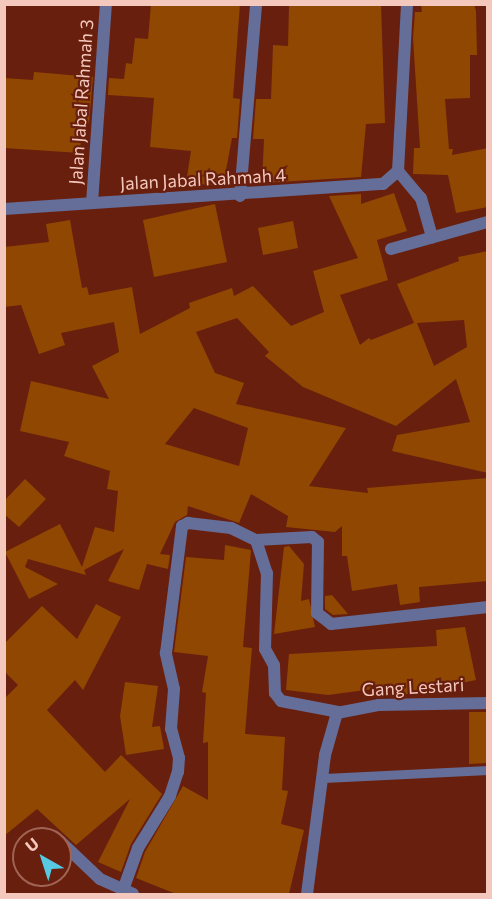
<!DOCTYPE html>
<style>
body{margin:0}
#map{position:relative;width:492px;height:899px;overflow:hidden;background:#681f0e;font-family:Commissioner,sans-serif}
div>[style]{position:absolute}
.building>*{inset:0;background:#904701}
.lane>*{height:9px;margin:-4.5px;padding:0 4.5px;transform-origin:4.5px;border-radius:4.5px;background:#656e99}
.street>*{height:12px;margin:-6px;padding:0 6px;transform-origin:6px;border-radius:6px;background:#656e99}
span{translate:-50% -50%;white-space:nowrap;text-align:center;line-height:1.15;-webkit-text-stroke:4.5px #681f0e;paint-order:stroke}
.street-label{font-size:18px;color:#f5c8bd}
.frame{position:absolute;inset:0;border:6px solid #f5c8bd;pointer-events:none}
.north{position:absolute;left:12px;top:827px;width:60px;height:60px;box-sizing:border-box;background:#681f0e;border:2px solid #a06354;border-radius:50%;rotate:321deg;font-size:16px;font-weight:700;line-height:24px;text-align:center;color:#f5c8bd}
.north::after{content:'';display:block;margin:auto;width:21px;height:27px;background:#57c9e2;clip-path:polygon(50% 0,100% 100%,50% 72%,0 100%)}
</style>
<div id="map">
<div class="building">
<i style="clip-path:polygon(151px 4px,240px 4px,233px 98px,240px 99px,237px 138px,232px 138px,223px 186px,186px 183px,191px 151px,150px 147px,154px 98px,108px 95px,109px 78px,124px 79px,126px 63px,132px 64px,135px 38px,148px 39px)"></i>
<i style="clip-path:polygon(289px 4px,381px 4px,385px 123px,366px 124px,361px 177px,262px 183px,264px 139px,253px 139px,256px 99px,271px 99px,273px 45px,288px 46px)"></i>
<i style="clip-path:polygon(421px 4px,474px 4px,476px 11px,477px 55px,470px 55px,470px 98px,445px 99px,449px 149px,453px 149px,452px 155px,488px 148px,488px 207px,456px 213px,448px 175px,413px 174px,414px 148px,420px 148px,413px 38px,415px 12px,422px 12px)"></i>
<i style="clip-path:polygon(34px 72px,93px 77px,89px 123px,82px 123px,80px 153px,4px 148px,4px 78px,33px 80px)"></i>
<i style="clip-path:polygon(evenodd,394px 193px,407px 231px,377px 240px,388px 280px,340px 295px,360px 345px,369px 338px,371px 340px,414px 323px,397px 284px,459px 261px,458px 257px,488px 251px,488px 473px,392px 451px,397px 435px,470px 422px,456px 379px,396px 426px,303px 387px,265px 356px,269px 352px,237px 318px,196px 332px,215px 373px,244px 383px,236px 404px,346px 428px,309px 486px,368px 493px,367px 488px,488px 478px,488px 581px,419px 587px,420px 602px,400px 605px,397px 584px,352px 591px,347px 556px,342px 556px,342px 526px,335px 532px,286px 527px,288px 516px,251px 494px,239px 523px,188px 506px,187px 515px,175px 522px,160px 554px,170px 555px,168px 569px,147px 564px,139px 590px,108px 581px,124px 549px,84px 570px,86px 575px,28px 559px,25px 567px,58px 584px,29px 599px,5px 552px,60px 524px,82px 567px,95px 527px,114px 532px,118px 491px,107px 489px,110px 471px,64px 456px,69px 442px,20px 431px,31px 381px,109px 399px,92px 366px,119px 352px,114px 322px,61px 333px,65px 345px,39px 354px,21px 305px,4px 307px,4px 247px,49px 242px,46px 224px,70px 220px,82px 288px,87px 287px,89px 295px,132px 287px,140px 334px,190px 308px,189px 303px,232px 288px,234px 296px,253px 286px,291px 326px,324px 312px,313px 271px,358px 258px,329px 196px,361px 194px,361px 204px,394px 193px,464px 320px,467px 347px,434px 366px,417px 323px,464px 320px,394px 193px,194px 408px,248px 428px,239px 466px,165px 444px,194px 408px)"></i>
<i style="clip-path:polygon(215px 204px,227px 262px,154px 277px,143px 220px)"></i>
<i style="clip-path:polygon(293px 221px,298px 248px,263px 255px,258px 228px)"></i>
<i style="clip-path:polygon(25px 479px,46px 499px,19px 527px,4px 514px,4px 501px)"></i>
<i style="clip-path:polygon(225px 545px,251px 550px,243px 647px,252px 648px,245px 734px,285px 737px,282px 790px,288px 791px,281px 824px,304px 830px,289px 894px,176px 894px,136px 878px,145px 852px,183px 786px,208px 800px,208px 742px,203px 743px,206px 693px,202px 692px,208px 656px,174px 652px,186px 557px,224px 560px)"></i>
<i style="clip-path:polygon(289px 546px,304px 564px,301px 601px,309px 599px,315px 627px,274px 634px,284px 547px)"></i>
<i style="clip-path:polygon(332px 595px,348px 614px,333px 615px,325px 609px,325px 596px)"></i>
<i style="clip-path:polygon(96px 604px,121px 617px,83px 690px,75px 680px,47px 710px,105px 772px,121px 755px,162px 794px,131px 844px,121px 872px,98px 862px,130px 799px,76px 845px,37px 809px,4px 836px,4px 699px,18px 685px,4px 671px,4px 644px,42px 606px,77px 639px)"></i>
<i style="clip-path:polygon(465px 627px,476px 680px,398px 696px,396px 686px,328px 695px,286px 690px,289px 654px,437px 646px,436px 630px)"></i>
<i style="clip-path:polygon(125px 682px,158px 686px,152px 727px,160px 726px,164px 749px,126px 755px,120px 716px)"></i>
<i style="clip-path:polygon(469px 712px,488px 712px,488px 763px,469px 764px)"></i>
</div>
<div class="lane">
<i style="left:324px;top:778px;width:164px;rotate:-2.8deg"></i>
</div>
<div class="street">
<i style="left:398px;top:171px;width:167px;rotate:-86.9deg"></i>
<i style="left:398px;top:171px;width:35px;rotate:50deg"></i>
<i style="left:421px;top:198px;width:41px;rotate:74.2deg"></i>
<i style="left:240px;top:196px;width:193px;rotate:-85.2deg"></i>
<i style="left:92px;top:203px;width:199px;rotate:-86deg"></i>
<i style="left:4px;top:209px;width:380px;rotate:-3.8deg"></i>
<i style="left:383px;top:184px;width:20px;rotate:-41deg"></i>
<i style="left:391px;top:249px;width:101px;rotate:-15.6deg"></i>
<i style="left:256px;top:540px;width:56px;rotate:-3.1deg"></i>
<i style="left:312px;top:537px;width:8px;rotate:40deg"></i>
<i style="left:318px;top:542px;width:71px;rotate:90.8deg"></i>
<i style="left:317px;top:613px;width:18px;rotate:38deg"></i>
<i style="left:331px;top:624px;width:158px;rotate:-6.2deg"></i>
<i style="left:60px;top:841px;width:55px;rotate:43.5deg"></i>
<i style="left:100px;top:879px;width:36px;rotate:24deg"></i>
<i style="left:123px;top:890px;width:45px;rotate:-70.3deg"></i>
<i style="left:138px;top:848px;width:61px;rotate:-58.4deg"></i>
<i style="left:170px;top:796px;width:25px;rotate:-72deg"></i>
<i style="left:178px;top:772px;width:14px;rotate:-86deg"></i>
<i style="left:179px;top:758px;width:30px;rotate:-105deg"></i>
<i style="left:171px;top:729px;width:40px;rotate:-85.7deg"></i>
<i style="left:174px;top:689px;width:37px;rotate:-103deg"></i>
<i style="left:166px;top:653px;width:128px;rotate:-82.8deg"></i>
<i style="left:182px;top:526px;width:7px;rotate:-27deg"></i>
<i style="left:188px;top:523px;width:43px;rotate:6.6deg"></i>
<i style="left:231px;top:528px;width:28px;rotate:26deg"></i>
<i style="left:256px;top:540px;width:35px;rotate:72deg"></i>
<i style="left:267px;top:573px;width:76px;rotate:91.5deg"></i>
<i style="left:265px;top:649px;width:18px;rotate:61deg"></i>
<i style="left:274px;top:665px;width:28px;rotate:88deg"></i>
<i style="left:275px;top:693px;width:10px;rotate:53deg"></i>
<i style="left:281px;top:701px;width:58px;rotate:10.9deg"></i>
<i style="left:307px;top:894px;width:140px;rotate:-82.6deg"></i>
<i style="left:325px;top:755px;width:44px;rotate:-74.1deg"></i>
<i style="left:337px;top:713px;width:43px;rotate:-10.8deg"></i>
<i style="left:379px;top:705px;width:109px;rotate:-1.1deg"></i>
</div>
<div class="street-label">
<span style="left:81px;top:102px;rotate:-86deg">Jalan Jabal Rahmah 3</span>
<span style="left:203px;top:179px;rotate:-3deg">Jalan Jabal Rahmah 4</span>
<span style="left:413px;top:687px;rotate:-3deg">Gang Lestari</span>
</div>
<div class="frame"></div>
<div class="north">U</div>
</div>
